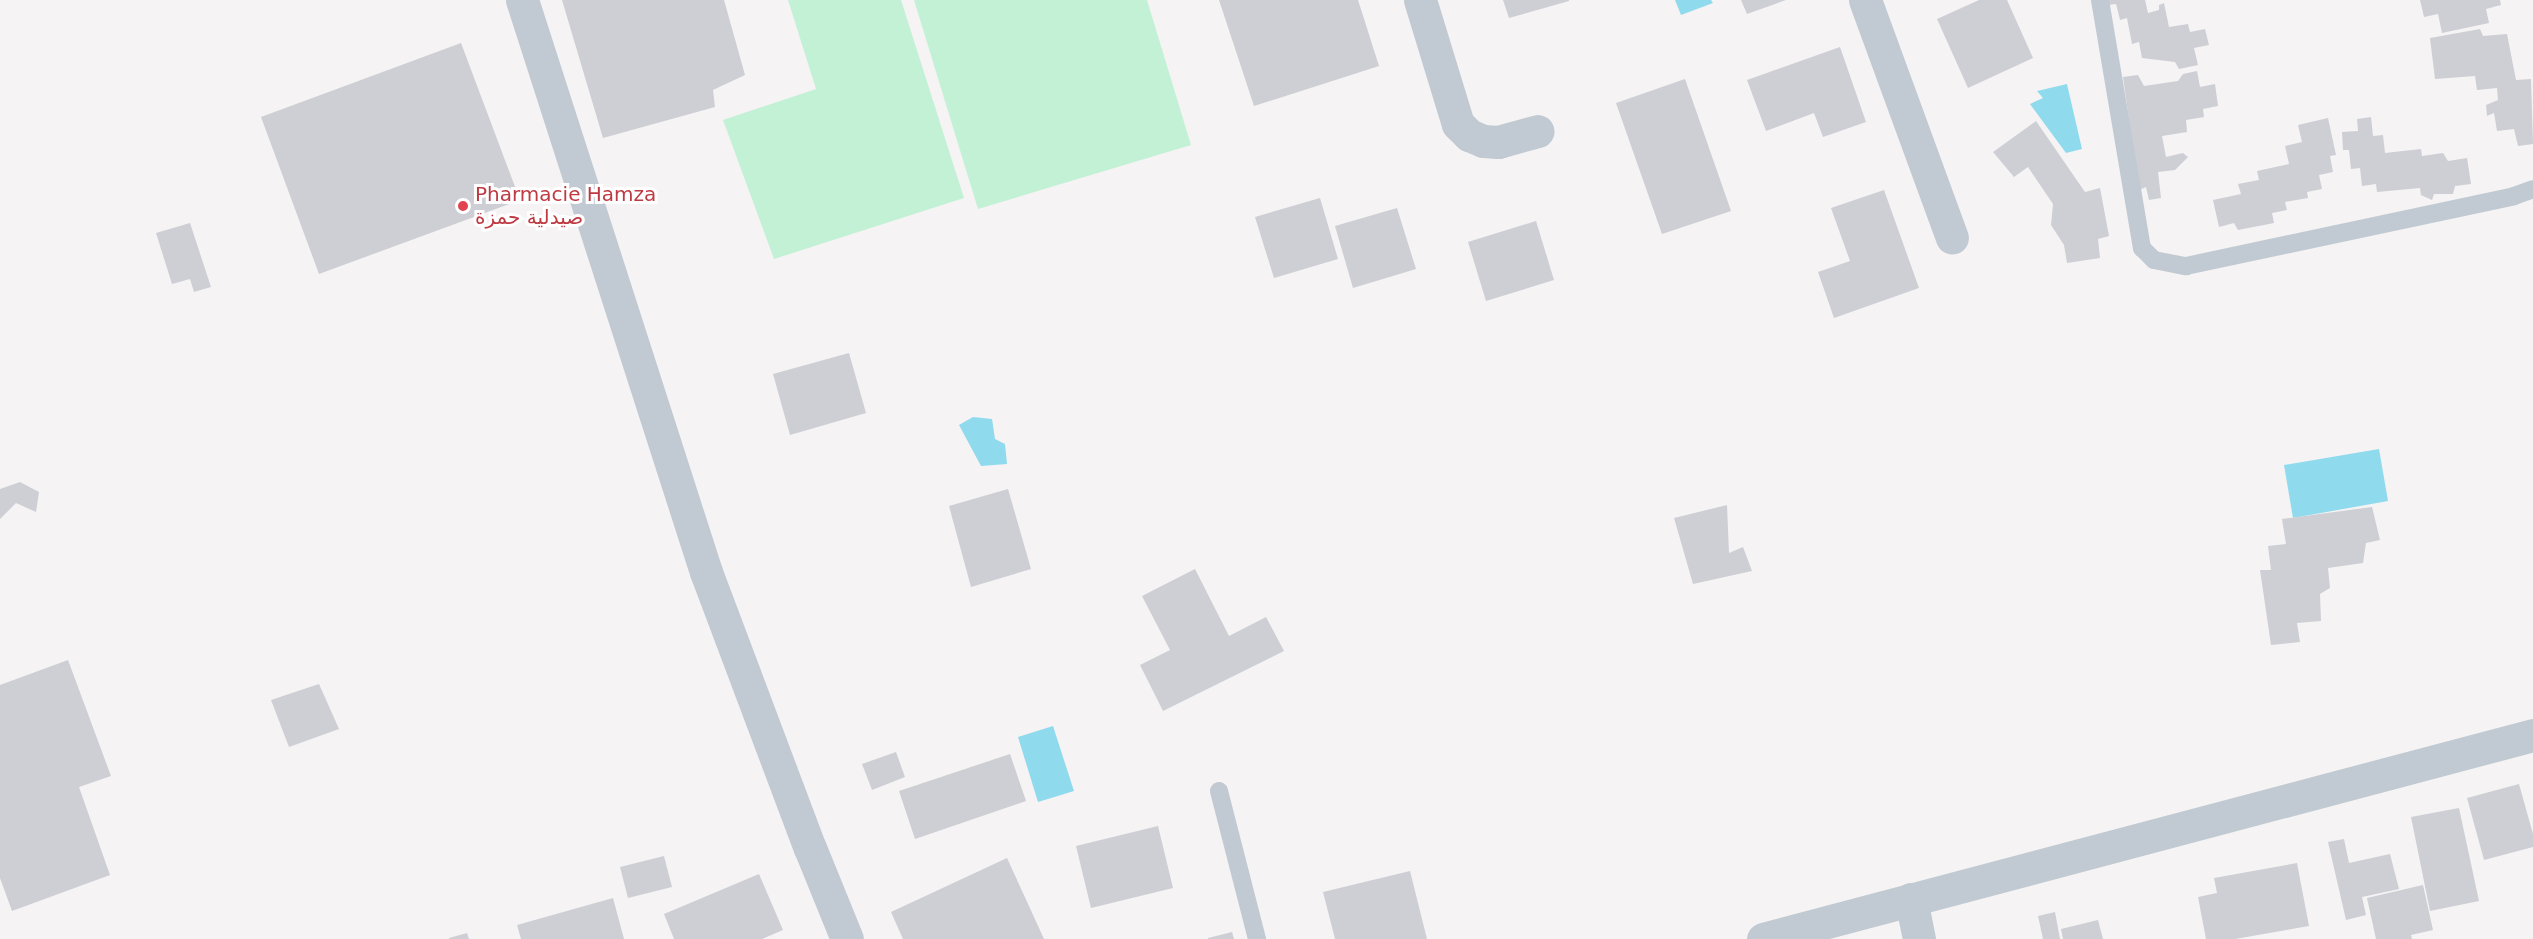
<!DOCTYPE html>
<meta charset="utf-8">
<style>
body{margin:0}
#map{position:relative;width:2533px;height:939px;overflow:hidden;background:#f5f3f3;font-family:"DejaVu Sans",Cairo,sans-serif}
div>[style]{position:absolute}
.green>*{inset:0;background:#c3f1d5}
.water>*{inset:0;background:#90daee}
.building>*{inset:0;background:#cdcfd5}
.service>*{height:18px;margin:-9px;padding:0 9px;transform-origin:9px;border-radius:9px;background:#c1cad2}
.minor>*{height:33px;margin:-16.5px;padding:0 16.5px;transform-origin:16.5px;border-radius:16.5px;background:#c1cad2}
.tertiary>*{height:33px;margin:-16.5px;padding:0 16.5px;transform-origin:16.5px;border-radius:16.5px;background:#c1cad2}
.dots>*{width:16px;height:16px;translate:-50% -50%;box-sizing:border-box;border:3px solid #fff;border-radius:50%}
span{translate:-50% -50%;white-space:nowrap;text-align:center;line-height:1.15;-webkit-text-stroke:6px #fff;paint-order:stroke}
.health-label{font-size:20px;color:#be3a42}
.left{translate:0 -50%;text-align:left}
</style>
<div id="map">
<div class="green">
<i style="clip-path:polygon(788px 0,901px 0,964px 198px,774px 259px,723px 120px,816px 89px)"></i>
<i style="clip-path:polygon(914px 0,1147px 0,1191px 145px,978px 209px)"></i>
</div>
<div class="water">
<i style="clip-path:polygon(1675px 0,1711px 0,1713px 3px,1681px 15px)"></i>
<i style="clip-path:polygon(2067px 84px,2082px 149px,2066px 153px,2030px 104px,2043px 98px,2037px 91px)"></i>
<i style="clip-path:polygon(973px 417px,992px 419px,995px 439px,1005px 444px,1007px 464px,981px 466px,959px 425px)"></i>
<i style="clip-path:polygon(2379px 449px,2388px 501px,2293px 518px,2284px 465px)"></i>
<i style="clip-path:polygon(1053px 726px,1074px 791px,1038px 802px,1018px 737px)"></i>
</div>
<div class="building">
<i style="clip-path:polygon(562px 0,724px 0,745px 75px,713px 90px,715px 107px,603px 138px)"></i>
<i style="clip-path:polygon(1219px 0,1358px 0,1379px 66px,1254px 106px)"></i>
<i style="clip-path:polygon(1503px 0,1569px 0,1569px 1px,1509px 18px)"></i>
<i style="clip-path:polygon(1741px 0,1786px 0,1747px 14px)"></i>
<i style="clip-path:polygon(1979px 0,2007px 0,2033px 58px,1968px 88px,1937px 19px)"></i>
<i style="clip-path:polygon(2107px 0,2145px 0,2148px 13px,2159px 10px,2159px 5px,2164px 3px,2169px 27px,2188px 24px,2190px 32px,2205px 29px,2209px 45px,2194px 48px,2198px 65px,2179px 69px,2175px 62px,2142px 58px,2139px 42px,2132px 44px,2127px 18px,2120px 20px,2116px 4px,2108px 5px)"></i>
<i style="clip-path:polygon(2420px 0,2500px 0,2501px 5px,2486px 9px,2489px 23px,2442px 33px,2438px 14px,2424px 17px)"></i>
<i style="clip-path:polygon(2480px 29px,2483px 36px,2507px 34px,2516px 80px,2531px 79px,2533px 144px,2518px 146px,2514px 129px,2497px 131px,2494px 113px,2487px 116px,2486px 105px,2498px 100px,2497px 88px,2477px 90px,2475px 76px,2435px 79px,2430px 38px)"></i>
<i style="clip-path:polygon(461px 43px,520px 200px,319px 274px,261px 117px)"></i>
<i style="clip-path:polygon(1840px 47px,1866px 122px,1823px 137px,1814px 113px,1766px 131px,1747px 80px)"></i>
<i style="clip-path:polygon(2197px 71px,2200px 87px,2215px 84px,2218px 106px,2203px 109px,2204px 117px,2186px 120px,2187px 132px,2162px 136px,2166px 157px,2183px 153px,2188px 157px,2175px 170px,2158px 172px,2161px 198px,2149px 200px,2146px 187px,2139px 190px,2123px 77px,2138px 75px,2144px 86px,2178px 81px,2183px 74px)"></i>
<i style="clip-path:polygon(1685px 79px,1731px 211px,1662px 234px,1616px 103px)"></i>
<i style="clip-path:polygon(2371px 117px,2373px 136px,2383px 135px,2385px 153px,2421px 149px,2422px 156px,2443px 153px,2448px 161px,2467px 158px,2471px 184px,2455px 186px,2453px 194px,2434px 194px,2432px 200px,2421px 195px,2420px 188px,2377px 192px,2376px 184px,2362px 186px,2360px 168px,2351px 169px,2349px 150px,2343px 150px,2342px 132px,2358px 131px,2357px 119px)"></i>
<i style="clip-path:polygon(2328px 118px,2336px 155px,2330px 156px,2333px 172px,2319px 175px,2322px 189px,2307px 192px,2308px 198px,2285px 202px,2287px 210px,2272px 213px,2274px 223px,2238px 230px,2234px 223px,2219px 227px,2213px 200px,2241px 194px,2238px 184px,2259px 180px,2257px 171px,2289px 164px,2285px 146px,2302px 142px,2298px 125px)"></i>
<i style="clip-path:polygon(2036px 121px,2085px 192px,2100px 188px,2109px 236px,2098px 239px,2100px 258px,2067px 263px,2064px 245px,2051px 225px,2053px 204px,2028px 167px,2014px 177px,1993px 152px)"></i>
<i style="clip-path:polygon(1884px 190px,1919px 288px,1834px 318px,1818px 272px,1850px 261px,1831px 208px)"></i>
<i style="clip-path:polygon(1320px 198px,1338px 259px,1274px 278px,1255px 217px)"></i>
<i style="clip-path:polygon(1397px 208px,1416px 269px,1353px 288px,1335px 226px)"></i>
<i style="clip-path:polygon(1536px 221px,1554px 280px,1486px 301px,1468px 242px)"></i>
<i style="clip-path:polygon(190px 223px,211px 287px,194px 292px,190px 279px,172px 284px,156px 233px)"></i>
<i style="clip-path:polygon(849px 353px,866px 413px,790px 435px,773px 374px)"></i>
<i style="clip-path:polygon(20px 482px,39px 492px,36px 512px,16px 503px,0 519px,0 489px)"></i>
<i style="clip-path:polygon(1008px 489px,1031px 569px,971px 587px,949px 506px)"></i>
<i style="clip-path:polygon(1727px 505px,1729px 553px,1743px 547px,1752px 571px,1693px 584px,1674px 518px)"></i>
<i style="clip-path:polygon(2372px 507px,2380px 540px,2366px 543px,2363px 563px,2328px 568px,2330px 588px,2320px 594px,2321px 621px,2297px 623px,2300px 642px,2271px 645px,2260px 570px,2271px 570px,2268px 546px,2286px 544px,2282px 519px)"></i>
<i style="clip-path:polygon(1195px 569px,1229px 636px,1266px 617px,1284px 651px,1163px 711px,1140px 665px,1170px 650px,1142px 596px)"></i>
<i style="clip-path:polygon(68px 660px,111px 776px,79px 787px,110px 875px,12px 911px,0 878px,0 685px)"></i>
<i style="clip-path:polygon(319px 684px,339px 729px,289px 747px,271px 700px)"></i>
<i style="clip-path:polygon(896px 752px,905px 777px,872px 790px,862px 764px)"></i>
<i style="clip-path:polygon(1010px 754px,1026px 801px,915px 839px,899px 791px)"></i>
<i style="clip-path:polygon(2519px 784px,2533px 834px,2533px 847px,2484px 860px,2467px 798px)"></i>
<i style="clip-path:polygon(2459px 808px,2479px 901px,2430px 911px,2411px 817px)"></i>
<i style="clip-path:polygon(1158px 826px,1173px 888px,1091px 908px,1076px 846px)"></i>
<i style="clip-path:polygon(2344px 839px,2349px 863px,2390px 854px,2399px 889px,2362px 897px,2366px 915px,2346px 920px,2328px 842px)"></i>
<i style="clip-path:polygon(664px 856px,672px 887px,628px 898px,620px 867px)"></i>
<i style="clip-path:polygon(1007px 858px,1044px 939px,903px 939px,891px 912px)"></i>
<i style="clip-path:polygon(2297px 863px,2309px 926px,2235px 939px,2206px 939px,2198px 897px,2217px 893px,2214px 878px)"></i>
<i style="clip-path:polygon(1410px 871px,1427px 939px,1335px 939px,1323px 892px)"></i>
<i style="clip-path:polygon(759px 874px,783px 930px,762px 939px,674px 939px,664px 914px)"></i>
<i style="clip-path:polygon(2423px 885px,2433px 930px,2411px 935px,2412px 939px,2376px 939px,2367px 898px)"></i>
<i style="clip-path:polygon(613px 898px,624px 939px,521px 939px,517px 925px)"></i>
<i style="clip-path:polygon(2055px 912px,2060px 939px,2043px 939px,2038px 916px)"></i>
<i style="clip-path:polygon(2098px 920px,2103px 939px,2063px 939px,2061px 929px)"></i>
<i style="clip-path:polygon(1232px 932px,1234px 939px,1208px 939px,1208px 938px)"></i>
<i style="clip-path:polygon(467px 933px,469px 939px,449px 939px,449px 938px)"></i>
</div>
<div class="service">
<i style="left:2100px;top:0;width:252px;rotate:80.4deg"></i>
<i style="left:2142px;top:248px;width:17px;rotate:45deg"></i>
<i style="left:2154px;top:260px;width:33px;rotate:11deg"></i>
<i style="left:2186px;top:266px;width:335px;rotate:-12deg"></i>
<i style="left:2514px;top:196px;width:20px;rotate:-20deg"></i>
<i style="left:1219px;top:791px;width:153px;rotate:75.6deg"></i>
</div>
<div class="minor">
<i style="left:1420px;top:0;width:130px;rotate:73deg"></i>
<i style="left:1458px;top:124px;width:16px;rotate:45deg"></i>
<i style="left:1469px;top:135px;width:15px;rotate:23deg"></i>
<i style="left:1483px;top:141px;width:15px;rotate:4deg"></i>
<i style="left:1498px;top:142px;width:41px;rotate:-15.4deg"></i>
<i style="left:1865px;top:0;width:253px;rotate:69.9deg"></i>
<i style="left:1911px;top:899px;width:41px;rotate:78.7deg"></i>
<i style="left:1763px;top:939px;width:797px;rotate:-14.84deg"></i>
</div>
<div class="tertiary">
<i style="left:522px;top:0;width:601px;rotate:72.17deg"></i>
<i style="left:706px;top:572px;width:295px;rotate:69.4deg"></i>
<i style="left:810px;top:848px;width:98px;rotate:67.9deg"></i>
</div>
<div class="dots">
<i style="left:463px;top:206px;background:#e0444e"></i>
</div>
<div class="health-label">
<span class="left" style="left:475px;top:206px">Pharmacie Hamza<br>صيدلية حمزة</span>
</div>
</div>
